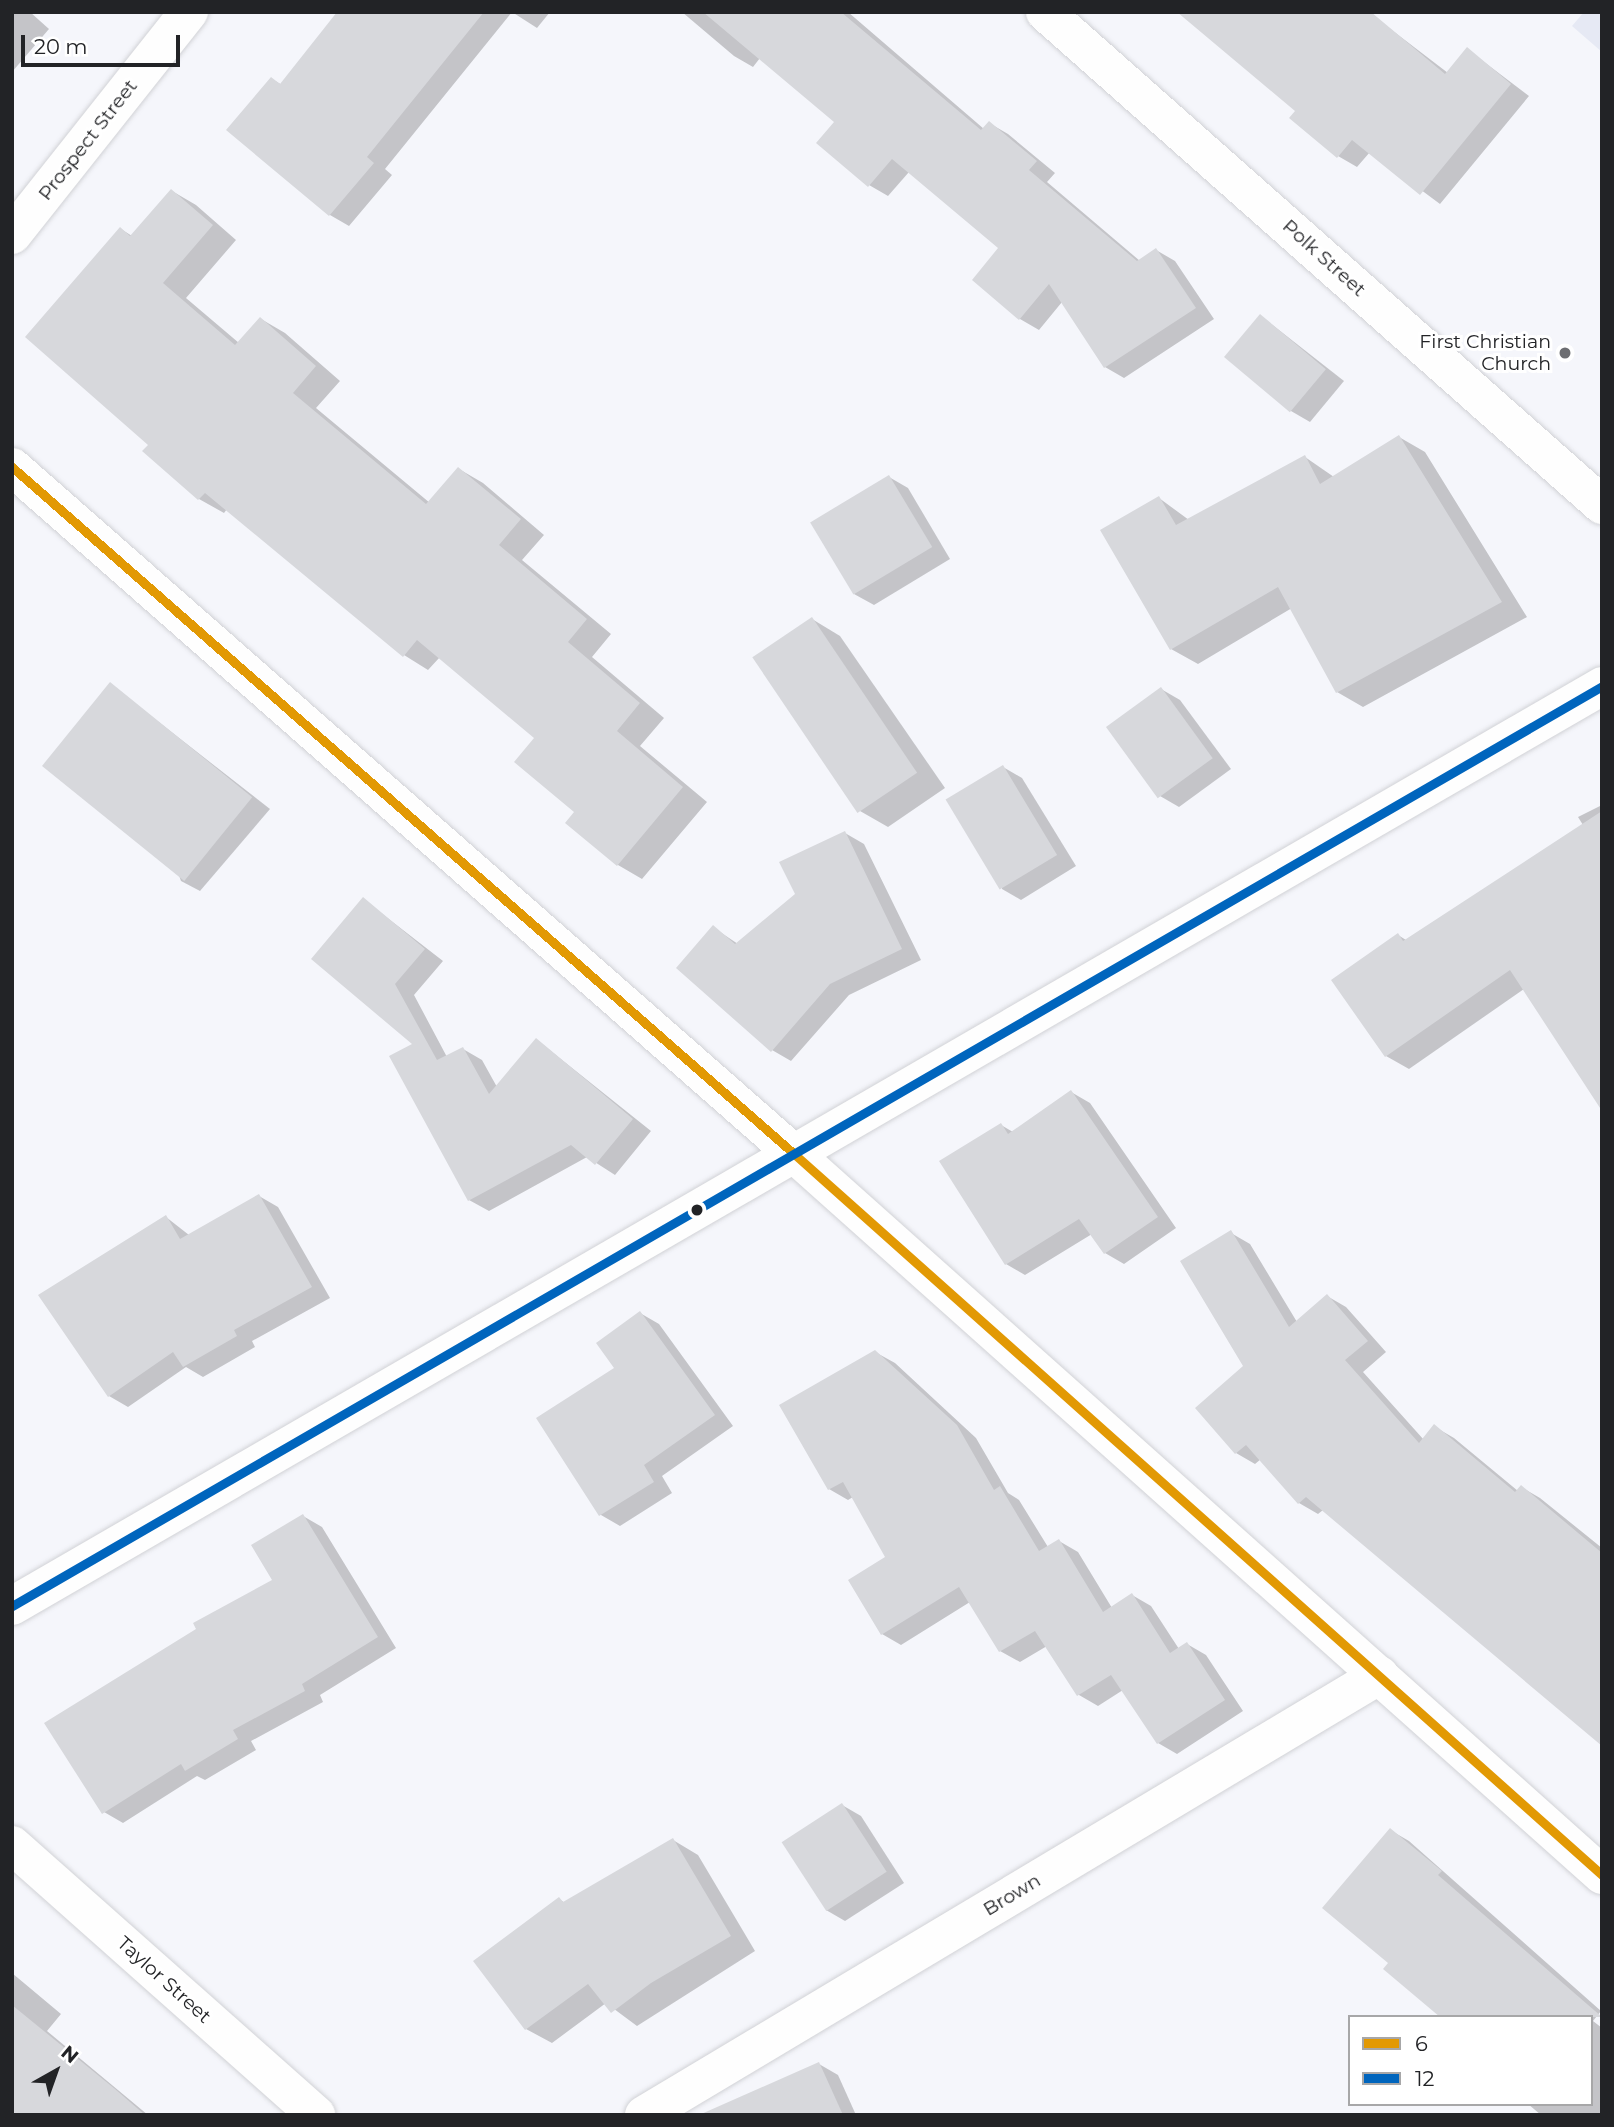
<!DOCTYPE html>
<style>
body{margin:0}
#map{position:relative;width:1614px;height:2127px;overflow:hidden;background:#f5f6fb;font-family:Montserrat,sans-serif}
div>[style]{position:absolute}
.built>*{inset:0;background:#e6e9f4}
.shadow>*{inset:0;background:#0003}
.building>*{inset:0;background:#d7d8dc;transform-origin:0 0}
.roads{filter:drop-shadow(0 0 2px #d1d2d6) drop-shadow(0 0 2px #d1d2d6)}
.street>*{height:38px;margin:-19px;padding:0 19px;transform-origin:19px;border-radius:19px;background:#fefefe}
.primary>*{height:38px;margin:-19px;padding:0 19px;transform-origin:19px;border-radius:19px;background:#fefefe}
.bus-1>*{height:9px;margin:-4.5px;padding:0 4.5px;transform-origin:4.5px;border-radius:4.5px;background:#e29904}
.bus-2>*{height:9px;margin:-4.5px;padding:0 4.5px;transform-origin:4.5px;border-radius:4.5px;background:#0065bd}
.dots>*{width:19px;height:19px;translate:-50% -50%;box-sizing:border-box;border:4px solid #fff;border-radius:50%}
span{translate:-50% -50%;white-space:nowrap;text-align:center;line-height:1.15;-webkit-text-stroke:6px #fff;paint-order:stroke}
.street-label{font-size:19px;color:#222326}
.poi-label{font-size:19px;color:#222326}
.right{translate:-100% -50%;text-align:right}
.frame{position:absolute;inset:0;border:14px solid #222326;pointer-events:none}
.legend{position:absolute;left:1348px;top:2015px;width:245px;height:91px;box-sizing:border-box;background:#fff;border:2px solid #a7a7a8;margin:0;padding:9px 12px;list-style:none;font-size:21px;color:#222326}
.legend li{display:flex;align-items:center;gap:14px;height:35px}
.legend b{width:35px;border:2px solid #a7a7a8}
.north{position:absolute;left:21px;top:2036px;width:70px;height:70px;-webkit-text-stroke:5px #fff;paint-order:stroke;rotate:40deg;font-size:19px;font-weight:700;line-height:28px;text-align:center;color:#222326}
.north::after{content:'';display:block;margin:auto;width:24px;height:32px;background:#222326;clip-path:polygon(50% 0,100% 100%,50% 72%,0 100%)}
.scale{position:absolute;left:21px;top:35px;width:159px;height:32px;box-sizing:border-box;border:4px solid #222326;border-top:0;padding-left:9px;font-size:21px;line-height:24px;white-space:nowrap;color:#222326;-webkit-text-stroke:5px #fff;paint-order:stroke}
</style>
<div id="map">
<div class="built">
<i style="clip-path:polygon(1584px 12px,1602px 12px,1602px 52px,1572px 26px)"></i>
</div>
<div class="shadow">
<i style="clip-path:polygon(12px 12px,30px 12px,49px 29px,12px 72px)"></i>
<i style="clip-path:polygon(348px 12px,550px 12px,537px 28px,512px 12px,385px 169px,392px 175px,349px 226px,330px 215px,272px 79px,282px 85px)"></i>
<i style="clip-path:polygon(682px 12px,848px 12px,984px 129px,989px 123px,1008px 134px,1055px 173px,1047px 182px,1140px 261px,1156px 250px,1175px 261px,1214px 319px,1124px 378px,1105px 367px,1062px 302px,1039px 330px,1020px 319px,1001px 248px,909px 172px,888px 196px,869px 185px,819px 143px,837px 122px,760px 58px,753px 67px,734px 56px)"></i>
<i style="clip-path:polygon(1376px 18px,1448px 73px,1467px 49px,1529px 96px,1440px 204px,1370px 152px,1357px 167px,1338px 156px)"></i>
<i style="clip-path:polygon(172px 191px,196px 205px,236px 240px,186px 298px,239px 343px,261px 319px,285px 333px,340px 381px,316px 408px,430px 503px,459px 469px,483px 483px,544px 535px,522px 560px,611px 634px,592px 657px,664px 718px,640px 746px,707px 802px,642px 879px,618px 865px,536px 738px,440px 657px,428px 670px,404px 655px,227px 509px,224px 513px,199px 499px,145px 451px,150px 444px,121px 229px,132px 236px)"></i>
<i style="clip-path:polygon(1261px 316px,1344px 381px,1310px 422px,1291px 411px)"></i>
<i style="clip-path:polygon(1399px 437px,1425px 452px,1527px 617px,1363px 707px,1337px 692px,1292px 608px,1198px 664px,1171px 649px,1159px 498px,1189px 520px,1305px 457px,1334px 477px)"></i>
<i style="clip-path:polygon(889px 477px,908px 488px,950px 559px,874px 605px,854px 594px)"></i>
<i style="clip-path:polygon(812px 619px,840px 636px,945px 788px,888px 827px,860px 811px)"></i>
<i style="clip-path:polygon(110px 684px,270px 809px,200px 891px,181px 881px)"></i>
<i style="clip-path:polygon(1161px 689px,1180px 700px,1231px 769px,1179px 807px,1160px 796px)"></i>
<i style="clip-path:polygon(1003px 767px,1022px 778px,1076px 866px,1021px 900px,1002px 889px)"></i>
<i style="clip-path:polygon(1602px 805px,1602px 1108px,1524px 989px,1409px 1069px,1386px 1056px,1398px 935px,1406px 940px,1583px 825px,1578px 817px)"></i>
<i style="clip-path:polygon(845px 833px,864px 844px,921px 960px,849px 995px,791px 1061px,772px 1050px,714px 928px,738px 944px,797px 894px)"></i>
<i style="clip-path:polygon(363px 899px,443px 961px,414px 995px,447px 1057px,463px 1049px,482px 1060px,497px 1087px,537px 1040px,651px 1131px,615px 1175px,587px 1157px,489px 1211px,469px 1200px)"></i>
<i style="clip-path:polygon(1071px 1092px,1090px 1103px,1176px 1228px,1124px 1264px,1105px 1253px,1092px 1234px,1025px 1275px,1006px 1264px,1001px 1125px,1013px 1132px)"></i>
<i style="clip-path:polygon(259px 1196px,278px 1207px,330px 1298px,252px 1341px,255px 1347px,203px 1377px,186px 1367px,128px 1407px,109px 1396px,166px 1217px,189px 1235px)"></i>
<i style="clip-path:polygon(1231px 1233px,1250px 1244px,1297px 1322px,1327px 1296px,1346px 1307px,1386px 1352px,1363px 1372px,1424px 1440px,1435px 1427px,1454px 1438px,1518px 1491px,1521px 1487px,1540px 1498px,1602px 1548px,1602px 1744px,1323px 1510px,1318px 1514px,1299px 1503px,1261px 1459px,1255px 1464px,1236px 1453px,1246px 1366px)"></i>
<i style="clip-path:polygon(640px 1313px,659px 1324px,733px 1426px,662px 1476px,672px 1493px,620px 1526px,601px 1515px,538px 1419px,616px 1368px)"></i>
<i style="clip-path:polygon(875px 1352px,895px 1363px,976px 1438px,1008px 1493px,1019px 1500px,1048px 1547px,1059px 1541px,1078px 1552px,1112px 1608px,1132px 1595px,1151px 1606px,1179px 1649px,1187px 1644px,1206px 1655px,1243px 1711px,1177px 1754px,1158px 1743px,1123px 1690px,1098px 1706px,1079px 1695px,1047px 1646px,1020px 1662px,1000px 1651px,970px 1602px,901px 1645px,882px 1634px,887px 1558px,853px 1497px,848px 1500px,829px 1489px)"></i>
<i style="clip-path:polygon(303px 1516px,322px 1527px,396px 1648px,320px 1695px,323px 1702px,251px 1741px,256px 1750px,205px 1780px,197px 1776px,123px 1823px,104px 1812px,274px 1580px)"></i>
<i style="clip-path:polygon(842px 1805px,861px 1816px,904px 1883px,845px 1921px,826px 1910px)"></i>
<i style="clip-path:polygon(1390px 1830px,1409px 1841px,1601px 2011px,1593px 2021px,1602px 2028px,1602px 2115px,1541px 2115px,1528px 2104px,1591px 2104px,1591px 2017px,1390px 1963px)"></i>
<i style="clip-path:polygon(673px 1840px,698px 1855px,755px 1951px,637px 2026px,606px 2003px,552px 2043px,526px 2029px,559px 1899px,565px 1903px)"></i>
<i style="clip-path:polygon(12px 1973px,61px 2014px,47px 2031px,148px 2115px,17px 2115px,12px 2111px)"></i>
<i style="clip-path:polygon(819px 2064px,838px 2075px,856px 2115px,729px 2115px)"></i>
</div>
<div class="building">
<i style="clip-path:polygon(337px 12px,484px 12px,367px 157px,374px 163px,329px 216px,226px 130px,271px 77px,280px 84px)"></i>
<i style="clip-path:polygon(703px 12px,841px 12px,981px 130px,989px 121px,1037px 161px,1029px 170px,1137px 261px,1156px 248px,1196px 308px,1104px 368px,1049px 284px,1019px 320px,972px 280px,998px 248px,892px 159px,868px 187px,816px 143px,834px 122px)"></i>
<i style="clip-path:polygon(1177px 12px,1371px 12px,1445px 74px,1467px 47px,1511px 84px,1420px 195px,1352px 140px,1337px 158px,1289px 118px,1295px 111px)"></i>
<i style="clip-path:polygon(171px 189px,213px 225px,163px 283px,235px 345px,260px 317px,316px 366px,293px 393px,426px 504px,458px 467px,521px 519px,499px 545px,587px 619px,568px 642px,640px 703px,617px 731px,683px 787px,617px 866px,565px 823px,574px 812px,514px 762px,534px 738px,417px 640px,403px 657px,205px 493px,198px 500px,142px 451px,148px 445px,25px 337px,120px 227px,130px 236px)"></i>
<i style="left:1260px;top:314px;width:86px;height:56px;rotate:40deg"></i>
<i style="clip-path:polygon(1399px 435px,1502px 602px,1336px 693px,1278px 587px,1170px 650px,1100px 530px,1159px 496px,1176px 525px,1305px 455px,1320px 484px)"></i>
<i style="left:889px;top:475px;width:84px;height:92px;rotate:59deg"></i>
<i style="left:812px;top:617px;width:188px;height:72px;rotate:56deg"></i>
<i style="left:110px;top:682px;width:183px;height:108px;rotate:39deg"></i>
<i style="left:1161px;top:687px;width:88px;height:68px;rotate:54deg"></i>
<i style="left:1003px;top:765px;width:105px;height:67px;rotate:59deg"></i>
<i style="clip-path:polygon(1602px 811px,1602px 1111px,1510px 970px,1385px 1057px,1331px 980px,1398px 933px,1403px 941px)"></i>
<i style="clip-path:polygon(845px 831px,902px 949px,830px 984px,771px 1052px,676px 968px,713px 925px,735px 944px,795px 894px,779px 862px)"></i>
<i style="clip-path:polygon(363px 897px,425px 949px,395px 984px,437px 1060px,463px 1047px,489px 1094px,536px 1038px,633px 1119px,595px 1165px,571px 1145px,468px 1201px,389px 1056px,412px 1044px,311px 959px)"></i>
<i style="clip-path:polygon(1071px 1090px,1158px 1217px,1104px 1254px,1079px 1219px,1005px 1265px,939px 1161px,1001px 1123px,1008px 1134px)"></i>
<i style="clip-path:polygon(259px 1194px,312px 1287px,234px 1330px,237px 1336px,183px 1367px,173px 1352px,108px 1397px,38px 1295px,166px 1215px,180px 1239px)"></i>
<i style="clip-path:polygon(1231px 1230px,1289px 1327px,1327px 1294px,1368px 1341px,1345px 1360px,1419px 1443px,1434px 1424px,1515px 1492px,1521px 1485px,1602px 1553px,1602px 1746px,1306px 1497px,1298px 1504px,1246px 1445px,1235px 1454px,1195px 1408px,1243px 1366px,1180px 1261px)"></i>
<i style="clip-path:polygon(640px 1311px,715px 1415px,644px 1465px,654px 1482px,599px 1516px,536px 1418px,614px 1368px,596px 1343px)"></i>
<i style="clip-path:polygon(875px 1350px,957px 1425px,994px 1490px,1000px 1486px,1039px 1551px,1059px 1539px,1103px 1612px,1132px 1593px,1170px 1653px,1187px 1642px,1225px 1700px,1157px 1744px,1111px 1675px,1077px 1696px,1035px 1631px,999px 1652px,959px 1587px,881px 1635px,848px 1580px,885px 1557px,843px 1482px,828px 1490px,779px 1405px)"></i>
<i style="clip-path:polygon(303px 1514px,378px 1637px,302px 1684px,305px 1691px,233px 1730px,238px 1739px,185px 1771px,181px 1764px,102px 1814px,44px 1723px,196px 1629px,193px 1623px,272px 1580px,251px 1545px)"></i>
<i style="left:842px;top:1803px;width:82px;height:72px;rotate:57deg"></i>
<i style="clip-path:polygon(1390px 1828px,1442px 1871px,1438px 1875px,1602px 2017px,1440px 2017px,1383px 1969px,1388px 1963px,1322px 1908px)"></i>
<i style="clip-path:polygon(673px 1838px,731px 1936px,651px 1983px,611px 2013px,588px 1984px,525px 2030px,473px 1961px,559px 1897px,563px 1902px)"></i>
<i style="clip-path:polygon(12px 2005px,115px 2089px,145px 2115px,12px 2115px)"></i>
<i style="clip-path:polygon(819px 2062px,843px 2115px,699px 2115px)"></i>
</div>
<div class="roads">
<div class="street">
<i style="left:1045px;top:12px;width:744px;rotate:41.51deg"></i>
<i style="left:12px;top:235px;width:285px;rotate:-51.6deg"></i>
<i style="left:12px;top:467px;width:1038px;rotate:41.29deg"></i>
<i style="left:792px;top:1152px;width:1086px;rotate:41.75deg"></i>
<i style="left:12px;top:1845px;width:407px;rotate:41.6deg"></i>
<i style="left:644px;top:2115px;width:857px;rotate:-30.87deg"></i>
</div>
<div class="primary">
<i style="left:12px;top:1606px;width:1837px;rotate:-30.05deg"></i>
</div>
</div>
<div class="bus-1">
<i style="left:12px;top:467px;width:1038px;rotate:41.29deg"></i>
<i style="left:792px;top:1152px;width:1086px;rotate:41.75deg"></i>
</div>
<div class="bus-2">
<i style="left:12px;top:1606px;width:1837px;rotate:-30.05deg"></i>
</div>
<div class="dots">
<i style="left:1565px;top:353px;background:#6c6d71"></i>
<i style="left:697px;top:1210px;background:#222326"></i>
</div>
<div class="street-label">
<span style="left:88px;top:140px;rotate:-52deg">Prospect Street</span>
<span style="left:1324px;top:258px;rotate:42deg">Polk Street</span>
<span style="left:1012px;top:1895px;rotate:-31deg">Brown</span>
<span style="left:164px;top:1980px;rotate:42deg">Taylor Street</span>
</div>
<div class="poi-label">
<span class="right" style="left:1551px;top:353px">First Christian<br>Church</span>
</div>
<div class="frame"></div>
<ul class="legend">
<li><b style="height:9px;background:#e29904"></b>6</li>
<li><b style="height:9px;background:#0065bd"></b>12</li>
</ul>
<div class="north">N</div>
<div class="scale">20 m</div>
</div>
